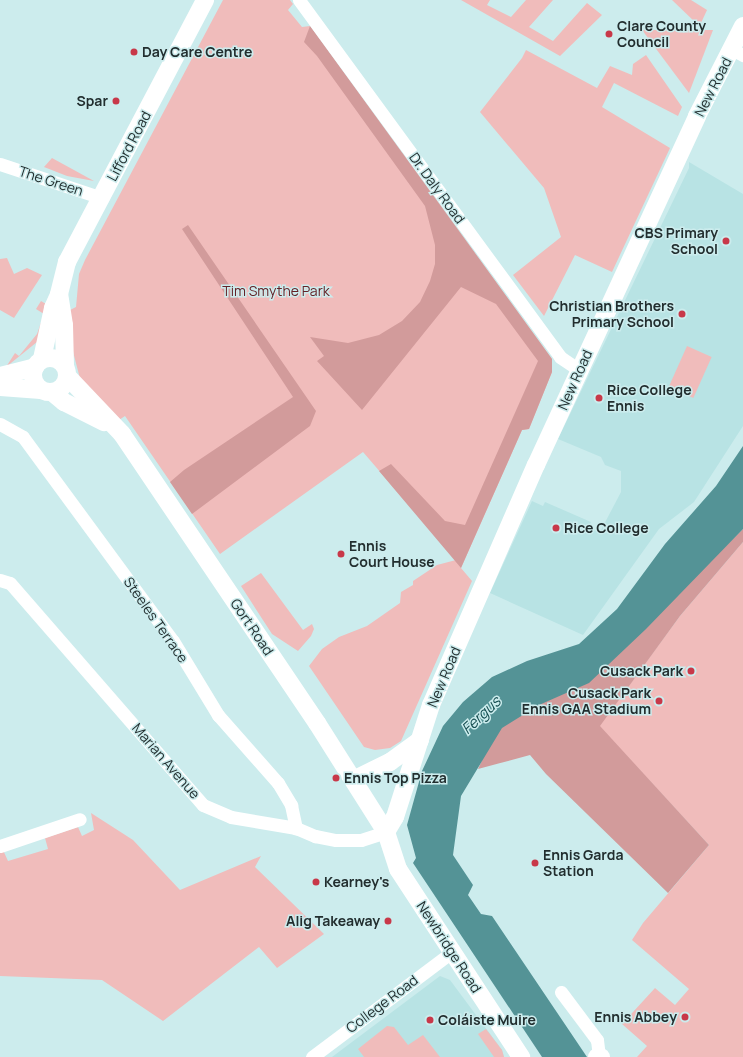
<!DOCTYPE html>
<meta charset="utf-8">
<style>
body{margin:0}
#map{position:relative;width:743px;height:1057px;overflow:hidden;background:#cceced;font-family:Manrope,sans-serif}
div>[style]{position:absolute}
.built>*{inset:0;background:#b8e3e4}
.green>*{inset:0;background:#f0bcbb;transform-origin:0 0}
.forest>*{inset:0;background:#d29b9b}
.water>*{inset:0;background:#549396}
.street>*{height:13px;margin:-6.5px;padding:0 6.5px;transform-origin:6.5px;border-radius:6.5px;background:#fff}
.secondary>*{height:18px;margin:-9px;padding:0 9px;transform-origin:9px;border-radius:9px;background:#fff}
.secondary>.ring{margin:-9px;padding:0;box-sizing:content-box;background:none;border:18px solid #fff;border-radius:50%}
.dots>*{width:11px;height:11px;translate:-50% -50%;box-sizing:border-box;border:2px solid #cceced;border-radius:50%}
span{translate:-50% -50%;white-space:nowrap;text-align:center;line-height:1.15;-webkit-text-stroke:3px #cceced;paint-order:stroke}
.poi-label{font-size:14px;color:#222e2f;font-weight:700}
.left{translate:0 -50%;text-align:left}
.right{translate:-100% -50%;text-align:right}
.street-label{font-size:14px;color:#222e2f}
.park-label{font-size:14px;color:#642227}
.water-label{font-size:15px;color:#164e51;font-style:italic}
</style>
<div id="map">
<div class="built">
<i style="clip-path:polygon(689px 162px,743px 194px,743px 426px,694px 502px,659px 529px,583px 635px,490px 593px,532px 501px,543px 506px,545px 502px,591px 522px,589px 527px,600px 532px,621px 492px,621px 471px,605px 465px,601px 457px,558px 439px,689px 168px)"></i>
<i style="clip-path:polygon(440px 976px,450px 980px,502px 1050px,504px 1057px,332px 1057px)"></i>
</div>
<div class="green">
<i style="clip-path:polygon(223px 0,290px 0,293px 4px,288px 10px,302px 27px,310px 26px,552px 359px,552px 372px,529px 429px,522px 430px,461px 568px,472px 581px,401px 741px,390px 748px,375px 750px,364px 747px,309px 666px,322px 649px,339px 637px,367px 626px,400px 603px,401px 592px,413px 585px,413px 581px,437px 565px,456px 560px,363px 452px,220px 554px,125px 416px,119px 420px,82px 386px,72px 348px,70px 310px,76px 307px,79px 274px,85px 260px)"></i>
<i style="clip-path:polygon(461px 0,490px 0,487px 5px,511px 17px,526px 0,553px 0,529px 27px,553px 41px,587px 3px,602px 15px,560px 56px)"></i>
<i style="clip-path:polygon(672px 0,691px 0,707px 10px,701px 23px,696px 23px)"></i>
<i style="clip-path:polygon(642px 30px,713px 30px,689px 93px)"></i>
<i style="clip-path:polygon(526px 50px,597px 88px,610px 66px,632px 75px,633px 64px,646px 55px,682px 107px,678px 116px,614px 83px,602px 107px,670px 148px,612px 272px,575px 255px,544px 316px,513px 275px,561px 237px,544px 188px,480px 112px,522px 58px)"></i>
<i style="clip-path:polygon(52px 158px,94px 181px,67px 176px,44px 167px)"></i>
<i style="clip-path:polygon(7px 258px,14px 274px,27px 268px,42px 275px,14px 318px,0 310px,0 259px)"></i>
<i style="clip-path:polygon(41px 301px,46px 304px,37px 342px,6px 367px,15px 353px,19px 356px,37px 334px,44px 314px,36px 309px)"></i>
<i style="left:687px;top:346px;width:27px;height:45px;rotate:24deg"></i>
<i style="clip-path:polygon(743px 542px,743px 1057px,637px 1057px,647px 1046px,622px 1024px,655px 988px,675px 1005px,689px 989px,632px 940px,643px 923px,709px 845px,599px 726px,680px 616px)"></i>
<i style="clip-path:polygon(261px 573px,303px 630px,312px 624px,314px 629px,311px 636px,298px 651px,272px 634px,241px 586px)"></i>
<i style="clip-path:polygon(91px 813px,133px 840px,180px 890px,261px 856px,255px 867px,324px 934px,277px 968px,259px 947px,163px 1021px,102px 980px,0 976px,0 850px,3px 850px,8px 861px,48px 849px,45px 838px,78px 827px,82px 836px,94px 830px)"></i>
<i style="clip-path:polygon(387px 1026px,394px 1027px,408px 1045px,423px 1035px,440px 1057px,364px 1057px,358px 1049px)"></i>
<i style="clip-path:polygon(486px 1029px,502px 1050px,504px 1057px,494px 1057px,478px 1034px)"></i>
</div>
<div class="forest">
<i style="clip-path:polygon(310px 26px,552px 359px,552px 372px,529px 429px,522px 430px,461px 568px,379px 471px,391px 464px,445px 521px,465px 525px,538px 361px,496px 304px,461px 287px,362px 410px,317px 361px,324px 356px,310px 337px,348px 343px,379px 335px,402px 321px,420px 302px,430px 281px,435px 264px,435px 245px,425px 206px,317px 56px,304px 42px)"></i>
<i style="clip-path:polygon(188px 225px,316px 411px,310px 426px,192px 514px,170px 482px,184px 470px,293px 397px,182px 229px)"></i>
<i style="clip-path:polygon(743px 529px,743px 542px,680px 616px,600px 726px,709px 845px,668px 893px,546px 774px,530px 755px,478px 769px,499px 724px,713px 558px)"></i>
</div>
<div class="water">
<i style="clip-path:polygon(743px 446px,743px 529px,646px 629px,589px 683px,539px 705px,502px 728px,461px 796px,453px 855px,473px 885px,468px 895px,481px 914px,492px 916px,587px 1057px,542px 1057px,413px 863px,416px 858px,407px 825px,422px 771px,443px 726px,463px 702px,492px 677px,527px 661px,579px 644px,617px 609px,665px 544px,716px 486px)"></i>
</div>
<div class="street">
<i style="left:299px;top:0;width:442px;rotate:53.8deg"></i>
<i style="left:560px;top:357px;width:23px;rotate:34deg"></i>
<i style="left:732px;top:49px;width:13px;rotate:29deg"></i>
<i style="left:0;top:164px;width:108px;rotate:18.4deg"></i>
<i style="left:0;top:424px;width:26px;rotate:29deg"></i>
<i style="left:23px;top:437px;width:253px;rotate:53.7deg"></i>
<i style="left:173px;top:641px;width:87px;rotate:58.7deg"></i>
<i style="left:218px;top:715px;width:91px;rotate:48.6deg"></i>
<i style="left:278px;top:783px;width:26px;rotate:59deg"></i>
<i style="left:291px;top:805px;width:24px;rotate:78deg"></i>
<i style="left:0;top:580px;width:10px;rotate:17deg"></i>
<i style="left:10px;top:583px;width:294px;rotate:49deg"></i>
<i style="left:203px;top:805px;width:30px;rotate:23deg"></i>
<i style="left:231px;top:817px;width:66px;rotate:9.6deg"></i>
<i style="left:296px;top:828px;width:21px;rotate:23deg"></i>
<i style="left:315px;top:836px;width:21px;rotate:11deg"></i>
<i style="left:336px;top:840px;width:25px"></i>
<i style="left:361px;top:840px;width:26px;rotate:-18deg"></i>
<i style="left:0;top:846px;width:84px;rotate:-18.6deg"></i>
<i style="left:561px;top:992px;width:60px;rotate:53.1deg"></i>
<i style="left:597px;top:1040px;width:17px;rotate:83deg"></i>
<i style="left:312px;top:1057px;width:175px;rotate:-36.9deg"></i>
</div>
<div class="secondary">
<i class="ring" style="left:33px;top:358px;width:16px;height:16px"></i>
<i style="left:42px;top:359px;width:52px;rotate:-77.8deg"></i>
<i style="left:53px;top:308px;width:12px;rotate:-66deg"></i>
<i style="left:65px;top:366px;width:41px;rotate:-91.4deg"></i>
<i style="left:64px;top:325px;width:31px;rotate:-99deg"></i>
<i style="left:59px;top:294px;width:33px;rotate:-76deg"></i>
<i style="left:67px;top:262px;width:296px;rotate:-62.2deg"></i>
<i style="left:0;top:376px;width:36px;rotate:-14deg"></i>
<i style="left:67px;top:376px;width:80px;rotate:46.5deg"></i>
<i style="left:122px;top:434px;width:349px;rotate:56deg"></i>
<i style="left:317px;top:723px;width:129px;rotate:57.7deg"></i>
<i style="left:386px;top:832px;width:39px;rotate:72deg"></i>
<i style="left:398px;top:869px;width:225px;rotate:56.8deg"></i>
<i style="left:0;top:387px;width:41px;rotate:4.2deg"></i>
<i style="left:52px;top:392px;width:16px;rotate:40deg"></i>
<i style="left:64px;top:402px;width:45px;rotate:26.6deg"></i>
<i style="left:355px;top:779px;width:39px;rotate:-26deg"></i>
<i style="left:390px;top:762px;width:37px;rotate:-36deg"></i>
<i style="left:386px;top:832px;width:17px;rotate:-59deg"></i>
<i style="left:395px;top:817px;width:118px;rotate:-72.2deg"></i>
<i style="left:431px;top:705px;width:262px;rotate:-66.4deg"></i>
<i style="left:536px;top:465px;width:384px;rotate:-65.2deg"></i>
<i style="left:697px;top:116px;width:101px;rotate:-62.9deg"></i>
<i style="left:597px;top:1057px;width:4px"></i>
</div>
<div class="dots">
<i style="left:609px;top:34px;background:#c83849"></i>
<i style="left:134px;top:52px;background:#c83849"></i>
<i style="left:116px;top:101px;background:#c83849"></i>
<i style="left:726px;top:241px;background:#c83849"></i>
<i style="left:682px;top:314px;background:#c83849"></i>
<i style="left:599px;top:398px;background:#c83849"></i>
<i style="left:556px;top:528px;background:#c83849"></i>
<i style="left:341px;top:554px;background:#c83849"></i>
<i style="left:691px;top:671px;background:#c83849"></i>
<i style="left:659px;top:701px;background:#c83849"></i>
<i style="left:336px;top:778px;background:#c83849"></i>
<i style="left:535px;top:863px;background:#c83849"></i>
<i style="left:316px;top:882px;background:#c83849"></i>
<i style="left:388px;top:921px;background:#c83849"></i>
<i style="left:685px;top:1017px;background:#c83849"></i>
<i style="left:430px;top:1020px;background:#c83849"></i>
</div>
<div class="poi-label">
<span class="left" style="left:617px;top:34px">Clare County<br>Council</span>
<span class="left" style="left:142px;top:52px">Day Care Centre</span>
<span class="right" style="left:108px;top:101px">Spar</span>
<span class="right" style="left:718px;top:241px">CBS Primary<br>School</span>
<span class="right" style="left:674px;top:314px">Christian Brothers<br>Primary School</span>
<span class="left" style="left:607px;top:398px">Rice College<br>Ennis</span>
<span class="left" style="left:564px;top:528px">Rice College</span>
<span class="left" style="left:349px;top:554px">Ennis<br>Court House</span>
<span class="right" style="left:683px;top:671px">Cusack Park</span>
<span class="right" style="left:651px;top:701px">Cusack Park<br>Ennis GAA Stadium</span>
<span class="left" style="left:344px;top:778px">Ennis Top Pizza</span>
<span class="left" style="left:543px;top:863px">Ennis Garda<br>Station</span>
<span class="left" style="left:324px;top:882px">Kearney's</span>
<span class="right" style="left:380px;top:921px">Alig Takeaway</span>
<span class="right" style="left:677px;top:1017px">Ennis Abbey</span>
<span class="left" style="left:438px;top:1020px">Coláiste Muire</span>
</div>
<div class="street-label">
<span style="left:713px;top:87px;rotate:-63deg">New Road</span>
<span style="left:129px;top:146px;rotate:-62deg">Lifford Road</span>
<span style="left:51px;top:181px;rotate:18deg">The Green</span>
<span style="left:437px;top:188px;rotate:54deg">Dr. Daly Road</span>
<span style="left:575px;top:380px;rotate:-66deg">New Road</span>
<span style="left:156px;top:620px;rotate:55deg">Steeles Terrace</span>
<span style="left:252px;top:627px;rotate:56deg">Gort Road</span>
<span style="left:444px;top:677px;rotate:-67deg">New Road</span>
<span style="left:166px;top:761px;rotate:49deg">Marian Avenue</span>
<span style="left:449px;top:947px;rotate:57deg">Newbridge Road</span>
<span style="left:382px;top:1004px;rotate:-37deg">College Road</span>
</div>
<div class="park-label">
<span style="left:276px;top:291px">Tim Smythe Park</span>
</div>
<div class="water-label">
<span style="left:481px;top:715px;rotate:-43deg">Fergus</span>
</div>
</div>
